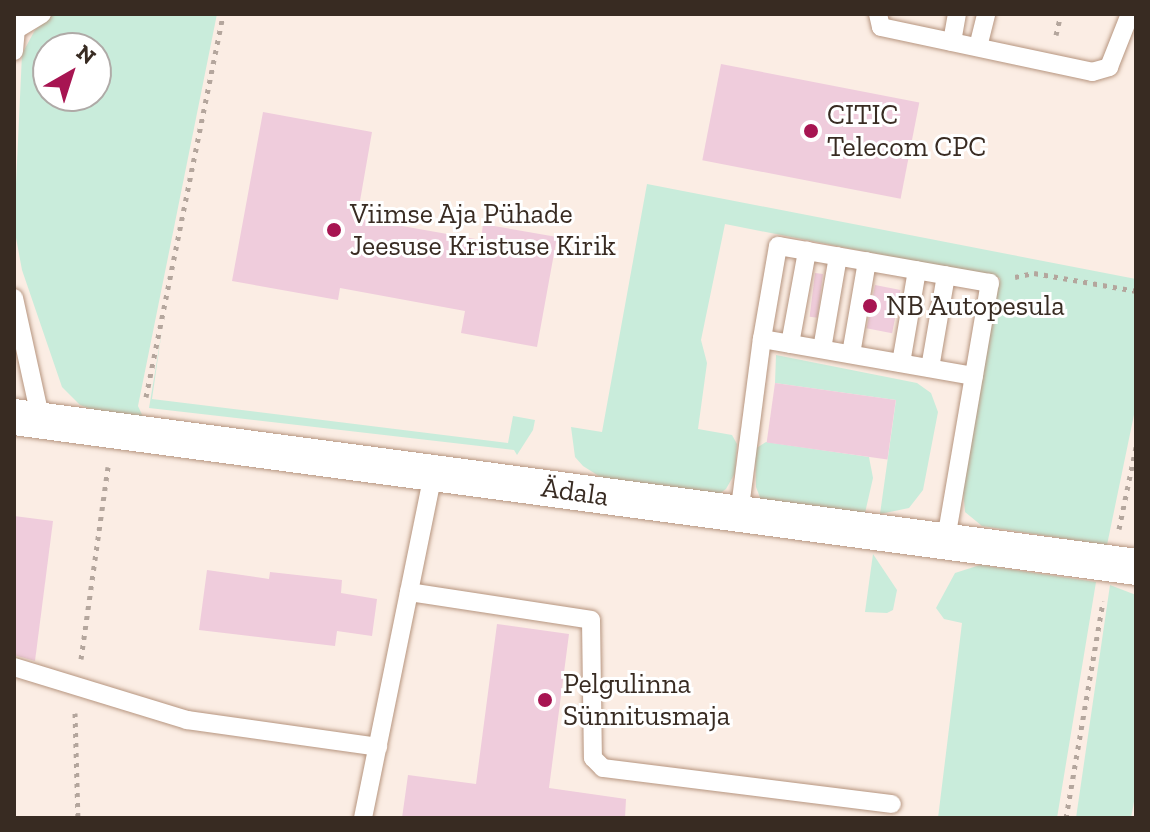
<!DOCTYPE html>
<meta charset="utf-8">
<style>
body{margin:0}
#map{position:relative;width:1150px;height:832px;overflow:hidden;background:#fbede4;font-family:"Zilla Slab",serif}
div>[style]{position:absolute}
.green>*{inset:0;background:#c9ecdb}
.building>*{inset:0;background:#efccdc;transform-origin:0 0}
.path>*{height:5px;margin-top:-2.5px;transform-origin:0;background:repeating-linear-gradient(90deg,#b4a69d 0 4px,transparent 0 10px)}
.roads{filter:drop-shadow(0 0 2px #b6957f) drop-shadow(0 0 2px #b6957f)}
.lane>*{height:18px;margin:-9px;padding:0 9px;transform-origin:9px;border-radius:9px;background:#fff}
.street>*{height:36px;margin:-18px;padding:0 18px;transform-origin:18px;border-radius:18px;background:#fff}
.dots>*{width:22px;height:22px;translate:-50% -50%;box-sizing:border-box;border:4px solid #fff;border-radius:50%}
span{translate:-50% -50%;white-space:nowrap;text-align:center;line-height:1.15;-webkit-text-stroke:6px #fff;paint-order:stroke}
.poi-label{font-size:28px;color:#382b22}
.left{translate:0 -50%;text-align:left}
.street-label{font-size:28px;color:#382b22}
.frame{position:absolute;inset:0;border:16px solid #382b22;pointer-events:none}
.north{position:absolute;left:32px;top:32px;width:80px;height:80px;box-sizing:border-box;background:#fff;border:2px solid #afaaa7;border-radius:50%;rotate:39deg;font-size:22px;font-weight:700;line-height:32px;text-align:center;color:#382b22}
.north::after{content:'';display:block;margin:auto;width:28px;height:36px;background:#a71552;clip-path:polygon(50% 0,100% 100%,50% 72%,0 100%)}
</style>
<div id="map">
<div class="green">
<i style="clip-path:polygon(evenodd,54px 14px,217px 14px,138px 406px,144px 419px,102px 413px,80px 405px,62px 387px,22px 270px,14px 227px,22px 54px,35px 30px,54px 14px,48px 48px,96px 48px,96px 96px,48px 96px,48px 48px)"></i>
<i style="clip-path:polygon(647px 184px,1136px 279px,1136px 405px,1107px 545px,982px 526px,965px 512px,962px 480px,1000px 278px,725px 224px,701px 340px,707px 363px,698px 429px,732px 435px,737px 444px,735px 473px,726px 489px,716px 496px,602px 478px,583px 466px,575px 457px,571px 427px,602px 432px)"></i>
<i style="clip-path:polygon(162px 330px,152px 399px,508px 443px,513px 416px,535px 420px,533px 430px,517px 455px,514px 450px,149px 408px)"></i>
<i style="clip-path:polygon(776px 355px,917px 383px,931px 393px,938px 412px,923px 490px,909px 508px,880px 514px,896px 400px,775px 383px)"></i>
<i style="clip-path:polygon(766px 442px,869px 457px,873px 478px,865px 513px,761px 500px,756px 487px,755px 449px)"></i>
<i style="clip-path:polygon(873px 554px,897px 590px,893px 610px,887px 613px,865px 612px)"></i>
<i style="clip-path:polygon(980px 565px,1096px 582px,1057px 818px,938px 818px,962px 623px,944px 619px,936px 608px,955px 573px)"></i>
<i style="clip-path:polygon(1110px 585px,1136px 595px,1136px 791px,1131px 818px,1076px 818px)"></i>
</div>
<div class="building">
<i style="left:721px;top:64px;width:202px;height:98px;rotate:11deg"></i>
<i style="clip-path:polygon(263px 112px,372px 132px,357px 218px,481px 240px,483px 224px,557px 237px,537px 347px,461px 333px,465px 311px,340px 288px,338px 300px,232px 281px)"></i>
<i style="left:815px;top:273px;width:8px;height:44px;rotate:7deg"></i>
<i style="left:875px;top:285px;width:26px;height:44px;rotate:11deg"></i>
<i style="left:775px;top:383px;width:122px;height:60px;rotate:8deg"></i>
<i style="clip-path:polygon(14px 516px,53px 521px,35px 661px,14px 655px)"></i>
<i style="clip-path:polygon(207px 570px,269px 579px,270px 572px,342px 580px,341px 593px,377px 599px,372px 636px,337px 631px,335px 646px,199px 630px)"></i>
<i style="clip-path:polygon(497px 624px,569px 634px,549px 788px,626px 799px,625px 818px,402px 818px,408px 775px,476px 784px)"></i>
</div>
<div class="path">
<i style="left:1056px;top:35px;width:22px;rotate:-77deg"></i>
<i style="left:1015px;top:277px;width:19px;rotate:-12deg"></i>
<i style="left:1034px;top:273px;width:104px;rotate:10deg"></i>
<i style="left:146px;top:397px;width:391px;rotate:-78.6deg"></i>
<i style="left:1119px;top:529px;width:84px;rotate:-78.3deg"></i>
<i style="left:81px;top:659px;width:194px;rotate:-82deg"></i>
<i style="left:75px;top:713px;width:105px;rotate:88.4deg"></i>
<i style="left:1066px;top:818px;width:220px;rotate:-80.3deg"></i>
</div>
<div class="roads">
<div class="lane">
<i style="left:878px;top:14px;width:13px;rotate:77deg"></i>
<i style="left:881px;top:27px;width:216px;rotate:12deg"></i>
<i style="left:1092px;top:72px;width:18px;rotate:-16deg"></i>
<i style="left:1109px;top:67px;width:57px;rotate:-68.4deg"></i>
<i style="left:17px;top:29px;width:29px;rotate:-31deg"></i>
<i style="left:952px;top:42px;width:28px;rotate:-80deg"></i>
<i style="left:978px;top:47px;width:34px;rotate:-76deg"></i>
<i style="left:14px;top:51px;width:37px;rotate:-85deg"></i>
<i style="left:14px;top:298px;width:126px;rotate:77.6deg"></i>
<i style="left:790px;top:344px;width:95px;rotate:-79.6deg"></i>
<i style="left:822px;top:349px;width:94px;rotate:-80.2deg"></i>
<i style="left:851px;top:354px;width:94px;rotate:-80.2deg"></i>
<i style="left:901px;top:363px;width:94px;rotate:-80.2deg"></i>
<i style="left:930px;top:368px;width:94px;rotate:-80.2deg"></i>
<i style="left:739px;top:515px;width:177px;rotate:-82.6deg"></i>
<i style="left:945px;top:545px;width:266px;rotate:-80.3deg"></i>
<i style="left:990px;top:283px;width:215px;rotate:-170.1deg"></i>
<i style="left:778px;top:246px;width:94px;rotate:99.8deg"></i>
<i style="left:762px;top:339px;width:215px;rotate:9.9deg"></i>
<i style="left:409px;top:592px;width:184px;rotate:8.7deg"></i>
<i style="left:591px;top:620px;width:138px;rotate:89.2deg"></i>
<i style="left:593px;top:758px;width:14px;rotate:45deg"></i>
<i style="left:603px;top:768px;width:291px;rotate:7.1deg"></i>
<i style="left:14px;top:667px;width:181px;rotate:17deg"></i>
<i style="left:187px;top:720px;width:193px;rotate:8deg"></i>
<i style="left:363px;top:818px;width:352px;rotate:-78.5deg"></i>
</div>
<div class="street">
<i style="left:14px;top:417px;width:1132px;rotate:7.61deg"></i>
</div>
</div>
<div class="dots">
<i style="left:811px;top:131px;background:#a71552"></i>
<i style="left:334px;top:230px;background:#a71552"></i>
<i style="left:870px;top:306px;background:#a71552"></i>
<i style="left:545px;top:700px;background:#a71552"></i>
</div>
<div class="poi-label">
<span class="left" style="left:827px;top:131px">CITIC<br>Telecom CPC</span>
<span class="left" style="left:350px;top:230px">Viimse Aja Pühade<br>Jeesuse Kristuse Kirik</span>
<span class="left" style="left:886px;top:306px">NB Autopesula</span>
<span class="left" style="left:563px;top:700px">Pelgulinna<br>Sünnitusmaja</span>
</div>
<div class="street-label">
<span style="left:575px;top:492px;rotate:8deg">Ädala</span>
</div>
<div class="frame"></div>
<div class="north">N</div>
</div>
